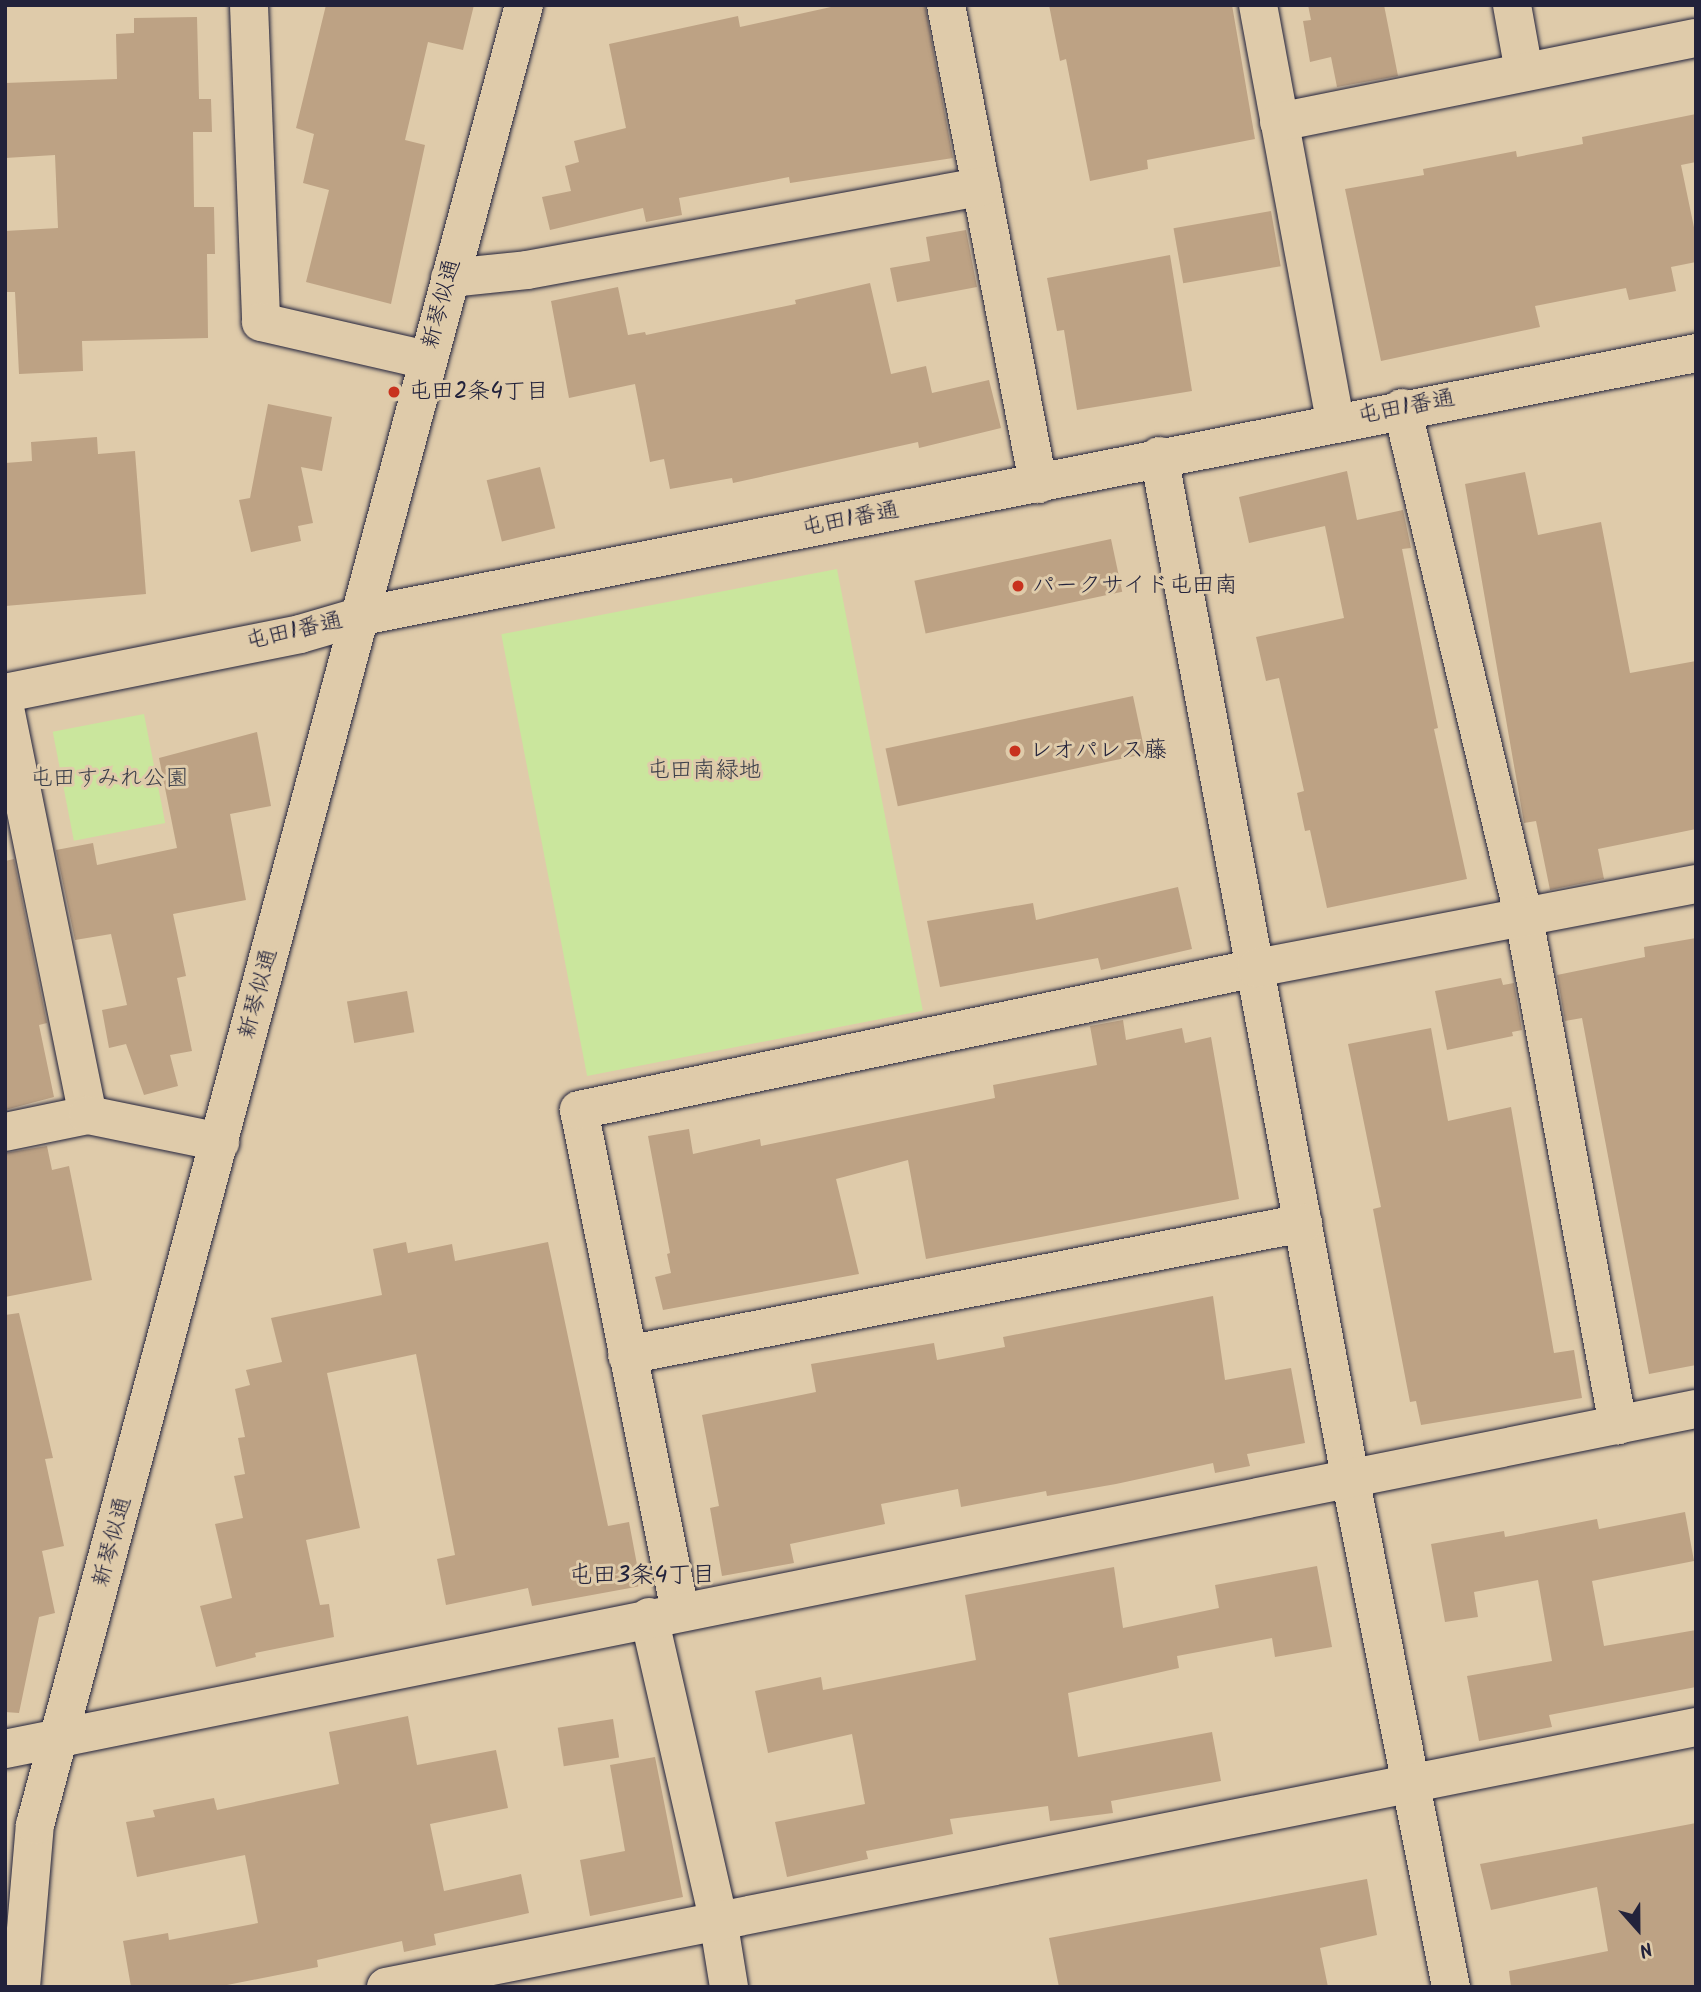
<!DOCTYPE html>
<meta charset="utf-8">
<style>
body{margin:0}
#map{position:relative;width:1701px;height:1992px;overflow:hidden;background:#dfcbaa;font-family:Kalam,"Klee One",sans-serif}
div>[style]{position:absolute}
.green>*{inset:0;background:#cae69d;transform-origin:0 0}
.building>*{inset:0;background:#bda284;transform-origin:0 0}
.roads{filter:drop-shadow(0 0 2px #22223b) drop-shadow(0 0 2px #22223b)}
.minor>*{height:38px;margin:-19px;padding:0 19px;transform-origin:19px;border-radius:19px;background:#dfcbaa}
.tertiary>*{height:38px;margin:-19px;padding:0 19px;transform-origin:19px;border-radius:19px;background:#dfcbaa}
.dots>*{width:19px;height:19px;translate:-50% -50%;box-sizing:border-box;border:4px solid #dfcbaa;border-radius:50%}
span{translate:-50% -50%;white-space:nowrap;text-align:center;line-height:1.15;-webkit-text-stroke:6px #dfcbaa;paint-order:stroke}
.street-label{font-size:23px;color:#22223b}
.poi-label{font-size:23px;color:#22223b}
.left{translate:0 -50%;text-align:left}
.park-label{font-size:23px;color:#3b3f4a}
.neighbourhood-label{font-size:24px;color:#22223b}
.frame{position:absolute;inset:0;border:7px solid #22223b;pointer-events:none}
.north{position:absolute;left:1603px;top:1894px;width:70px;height:70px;-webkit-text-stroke:5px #dfcbaa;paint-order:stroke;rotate:159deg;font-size:19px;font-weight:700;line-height:28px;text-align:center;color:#22223b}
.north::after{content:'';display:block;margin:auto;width:24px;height:32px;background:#22223b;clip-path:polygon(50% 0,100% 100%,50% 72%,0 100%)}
</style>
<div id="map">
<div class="green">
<i style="left:837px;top:569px;width:450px;height:342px;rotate:79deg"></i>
<i style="left:144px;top:714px;width:111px;height:93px;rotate:79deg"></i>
</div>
<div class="building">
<i style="clip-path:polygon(326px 5px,474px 5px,463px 50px,428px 42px,405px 140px,425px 145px,391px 304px,306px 282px,329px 190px,303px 183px,314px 134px,296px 128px)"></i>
<i style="clip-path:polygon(840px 5px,925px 5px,953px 158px,790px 183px,789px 177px,679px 198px,682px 215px,646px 222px,643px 208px,550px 230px,542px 197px,571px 191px,565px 166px,579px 162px,574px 141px,626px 128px,609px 44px,738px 16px,740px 27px)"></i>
<i style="clip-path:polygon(1049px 5px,1232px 5px,1255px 139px,1147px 160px,1148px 169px,1090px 181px,1066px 59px,1060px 61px)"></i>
<i style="clip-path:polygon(1308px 5px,1384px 5px,1398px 76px,1337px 87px,1331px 57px,1310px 62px,1303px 21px,1311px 20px)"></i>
<i style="clip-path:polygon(197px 17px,199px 99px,211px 99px,212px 132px,193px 132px,194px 207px,214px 207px,215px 254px,207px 254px,208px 338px,82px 341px,83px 371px,19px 374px,15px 292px,5px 292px,5px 231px,58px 228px,55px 155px,5px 158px,5px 83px,117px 79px,116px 34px,134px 33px,134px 18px)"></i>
<i style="clip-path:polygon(1696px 114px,1696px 162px,1681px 165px,1696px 237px,1696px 262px,1671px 267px,1676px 291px,1629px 300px,1626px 288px,1535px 306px,1540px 327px,1381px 361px,1345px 189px,1424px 175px,1423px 169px,1516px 151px,1517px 157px,1583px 144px,1582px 137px)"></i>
<i style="left:1271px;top:211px;width:56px;height:99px;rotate:80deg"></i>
<i style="clip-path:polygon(966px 230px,977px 287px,897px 302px,890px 268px,930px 261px,926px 237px)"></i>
<i style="clip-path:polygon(1170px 255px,1192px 391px,1077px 410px,1064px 330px,1057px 331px,1047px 278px)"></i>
<i style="clip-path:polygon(870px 283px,891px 374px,926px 366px,932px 393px,989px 380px,1001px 428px,919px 448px,918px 442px,733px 483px,732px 478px,670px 489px,664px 459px,650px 462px,635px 384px,569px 398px,551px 301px,618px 287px,628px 335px,645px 332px,646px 335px,796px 304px,795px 300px)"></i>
<i style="clip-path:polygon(268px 404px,332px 417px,322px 471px,301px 467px,313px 523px,298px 526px,301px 541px,251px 552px,239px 500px,250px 498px)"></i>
<i style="clip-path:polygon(97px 437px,98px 454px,135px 451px,146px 594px,5px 606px,5px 463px,32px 461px,31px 442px)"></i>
<i style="left:540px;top:467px;width:63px;height:55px;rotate:76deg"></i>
<i style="clip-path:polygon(1347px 471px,1357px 520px,1403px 510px,1411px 548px,1402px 549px,1438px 728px,1434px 729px,1467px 879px,1327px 908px,1310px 830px,1305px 831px,1297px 793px,1304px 791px,1279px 678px,1266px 681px,1256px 637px,1344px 618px,1325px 526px,1249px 543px,1239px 497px)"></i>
<i style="clip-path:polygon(1525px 472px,1538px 535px,1601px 522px,1630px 673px,1696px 661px,1696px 829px,1598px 849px,1604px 879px,1550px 890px,1536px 821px,1524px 823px,1465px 484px)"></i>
<i style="left:1111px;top:539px;width:54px;height:201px;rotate:78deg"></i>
<i style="left:1133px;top:696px;width:59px;height:253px;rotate:78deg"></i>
<i style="clip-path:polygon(257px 732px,271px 806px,230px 814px,246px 900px,173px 914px,186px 976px,177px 978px,192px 1051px,170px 1055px,178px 1086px,144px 1095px,126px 1044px,109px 1048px,102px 1010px,127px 1005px,111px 934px,75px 940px,56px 850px,93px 843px,97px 865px,177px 848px,159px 758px)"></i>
<i style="clip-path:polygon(14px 859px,47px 1023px,39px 1025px,54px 1097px,5px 1110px,5px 861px)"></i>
<i style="clip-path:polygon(1178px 887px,1192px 949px,1101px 970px,1098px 958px,940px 987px,927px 921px,1033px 903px,1036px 920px)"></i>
<i style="clip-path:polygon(1696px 938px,1696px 1365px,1649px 1374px,1582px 1018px,1565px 1021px,1557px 975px,1645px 957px,1644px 947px)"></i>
<i style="clip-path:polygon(1501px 978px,1503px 985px,1514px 983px,1522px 1030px,1512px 1032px,1513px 1036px,1447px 1050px,1435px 991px)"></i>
<i style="left:407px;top:991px;width:42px;height:61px;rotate:80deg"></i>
<i style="clip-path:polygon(1123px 1020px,1126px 1040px,1182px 1028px,1185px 1043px,1211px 1037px,1239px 1199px,926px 1259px,908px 1160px,836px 1179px,859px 1274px,663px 1310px,655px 1277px,671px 1273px,667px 1254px,670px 1253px,648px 1136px,689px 1129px,693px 1154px,760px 1139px,761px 1146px,995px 1098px,993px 1085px,1097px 1065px,1090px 1026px)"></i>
<i style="clip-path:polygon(1431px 1028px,1448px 1121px,1511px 1107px,1554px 1353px,1574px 1350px,1582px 1398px,1421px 1425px,1416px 1401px,1410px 1402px,1373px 1209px,1381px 1207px,1348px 1044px)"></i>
<i style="clip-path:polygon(47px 1146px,52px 1170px,69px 1166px,92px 1280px,5px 1297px,5px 1153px)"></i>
<i style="clip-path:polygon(406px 1242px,408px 1253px,452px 1244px,455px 1261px,548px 1242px,608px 1526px,629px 1522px,641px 1586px,532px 1606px,528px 1588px,446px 1605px,437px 1559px,455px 1555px,416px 1354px,327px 1373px,360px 1528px,306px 1540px,320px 1605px,329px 1604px,334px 1637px,255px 1653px,256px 1657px,216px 1667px,200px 1606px,232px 1598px,215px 1524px,243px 1518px,234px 1476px,245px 1474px,238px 1438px,245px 1437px,235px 1389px,250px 1385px,246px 1370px,282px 1362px,271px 1318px,382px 1295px,373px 1249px)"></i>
<i style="clip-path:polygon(1213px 1296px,1225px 1380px,1291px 1368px,1305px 1443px,1247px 1454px,1250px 1466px,1215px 1473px,1213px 1463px,1116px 1484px,1047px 1496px,1046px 1491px,961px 1507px,958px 1489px,881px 1504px,885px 1524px,790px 1544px,794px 1563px,722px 1576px,710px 1508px,719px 1506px,702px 1415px,816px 1392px,811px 1364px,934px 1343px,937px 1360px,1005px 1347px,1003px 1337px)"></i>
<i style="clip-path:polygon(19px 1313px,53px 1458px,45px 1459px,64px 1546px,42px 1551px,55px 1613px,39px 1617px,19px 1713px,5px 1712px,5px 1315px)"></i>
<i style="clip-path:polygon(1685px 1512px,1694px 1561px,1592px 1581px,1604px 1646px,1696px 1630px,1696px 1687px,1549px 1715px,1552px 1727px,1479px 1741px,1467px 1676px,1552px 1661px,1538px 1580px,1474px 1592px,1478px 1617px,1445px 1622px,1431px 1544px,1504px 1531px,1505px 1537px,1597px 1519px,1599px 1529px)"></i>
<i style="clip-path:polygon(1317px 1566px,1332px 1647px,1275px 1657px,1272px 1638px,1177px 1656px,1179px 1668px,1068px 1693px,1078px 1757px,1212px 1732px,1221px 1781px,1111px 1801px,1113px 1813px,1050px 1821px,1048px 1806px,950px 1819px,953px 1834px,866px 1851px,868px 1859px,787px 1877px,775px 1822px,865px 1804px,852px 1734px,768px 1753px,755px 1691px,821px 1677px,823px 1690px,976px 1660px,965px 1595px,1114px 1567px,1123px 1628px,1219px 1608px,1215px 1585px)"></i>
<i style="clip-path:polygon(408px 1716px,417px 1765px,496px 1750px,508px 1808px,430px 1824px,444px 1891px,521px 1874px,529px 1913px,434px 1934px,436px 1945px,404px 1952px,402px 1941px,317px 1960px,318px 1967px,217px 1987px,131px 1987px,123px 1941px,168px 1933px,169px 1940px,258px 1923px,245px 1855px,137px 1877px,126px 1822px,155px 1817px,153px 1810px,214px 1798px,217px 1810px,339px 1784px,329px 1732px)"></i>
<i style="left:613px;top:1719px;width:39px;height:56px;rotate:81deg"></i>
<i style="clip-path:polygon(655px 1757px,683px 1897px,590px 1916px,580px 1860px,625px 1851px,610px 1765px)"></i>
<i style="clip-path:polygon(1696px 1823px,1696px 1987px,1511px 1987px,1509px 1971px,1608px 1951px,1597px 1887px,1491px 1910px,1480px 1864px)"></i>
<i style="clip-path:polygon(1367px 1879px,1377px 1935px,1320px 1948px,1328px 1987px,1059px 1987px,1049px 1938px)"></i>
</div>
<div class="roads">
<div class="minor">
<i style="left:249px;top:5px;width:317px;rotate:87.8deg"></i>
<i style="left:261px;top:322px;width:170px;rotate:12.9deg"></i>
<i style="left:946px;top:5px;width:488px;rotate:79.1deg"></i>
<i style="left:1258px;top:5px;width:423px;rotate:79.5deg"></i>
<i style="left:1512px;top:5px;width:68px;rotate:79.8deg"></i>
<i style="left:1279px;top:122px;width:425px;rotate:-11.4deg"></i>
<i style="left:450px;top:278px;width:77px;rotate:-5.9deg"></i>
<i style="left:527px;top:270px;width:462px;rotate:-10.4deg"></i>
<i style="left:1402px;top:408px;width:524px;rotate:76.55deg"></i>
<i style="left:1524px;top:918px;width:516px;rotate:79.5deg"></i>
<i style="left:1159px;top:456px;width:1039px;rotate:79.4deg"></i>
<i style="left:1350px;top:1477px;width:520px;rotate:78.8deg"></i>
<i style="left:5px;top:708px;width:415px;rotate:78.5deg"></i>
<i style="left:5px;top:1132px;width:85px;rotate:-11.6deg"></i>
<i style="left:88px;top:1115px;width:135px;rotate:11.6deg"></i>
<i style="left:627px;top:1355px;width:689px;rotate:-11.05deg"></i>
<i style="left:680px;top:1611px;width:511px;rotate:-101.4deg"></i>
<i style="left:579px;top:1110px;width:692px;rotate:-11.85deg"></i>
<i style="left:1256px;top:968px;width:448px;rotate:-10.8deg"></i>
<i style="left:649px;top:1617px;width:310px;rotate:77.1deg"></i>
<i style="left:718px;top:1919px;width:69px;rotate:80.8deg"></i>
<i style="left:5px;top:1749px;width:1725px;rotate:-11.37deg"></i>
<i style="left:386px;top:1987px;width:1336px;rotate:-11.23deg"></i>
</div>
<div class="tertiary">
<i style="left:5px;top:693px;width:301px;rotate:-11.3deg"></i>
<i style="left:300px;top:634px;width:65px;rotate:-16.2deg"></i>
<i style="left:362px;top:616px;width:1360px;rotate:-11.15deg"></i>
<i style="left:21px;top:1987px;width:163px;rotate:-85.1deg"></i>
<i style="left:35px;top:1825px;width:1885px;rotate:-74.96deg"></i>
</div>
</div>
<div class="dots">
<i style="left:394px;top:392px;background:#c8321e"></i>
<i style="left:1018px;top:586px;background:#c8321e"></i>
<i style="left:1015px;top:751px;background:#c8321e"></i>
</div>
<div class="street-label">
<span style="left:442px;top:304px;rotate:-75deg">新琴似通</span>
<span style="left:1406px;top:408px;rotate:-11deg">屯田1番通</span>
<span style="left:850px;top:520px;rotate:-11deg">屯田1番通</span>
<span style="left:294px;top:632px;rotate:-13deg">屯田1番通</span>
<span style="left:259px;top:994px;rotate:-75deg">新琴似通</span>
<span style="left:113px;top:1542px;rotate:-75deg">新琴似通</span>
</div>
<div class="poi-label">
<span class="left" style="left:408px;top:392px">屯田2条4丁目</span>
<span class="left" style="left:1032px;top:586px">パークサイド屯田南</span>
<span class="left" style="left:1029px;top:751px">レオパレス藤</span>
</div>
<div class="park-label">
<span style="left:704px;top:771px">屯田南緑地</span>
<span style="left:109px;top:779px">屯田すみれ公園</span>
</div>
<div class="neighbourhood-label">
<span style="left:642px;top:1576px">屯田3条4丁目</span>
</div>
<div class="frame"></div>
<div class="north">N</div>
</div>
